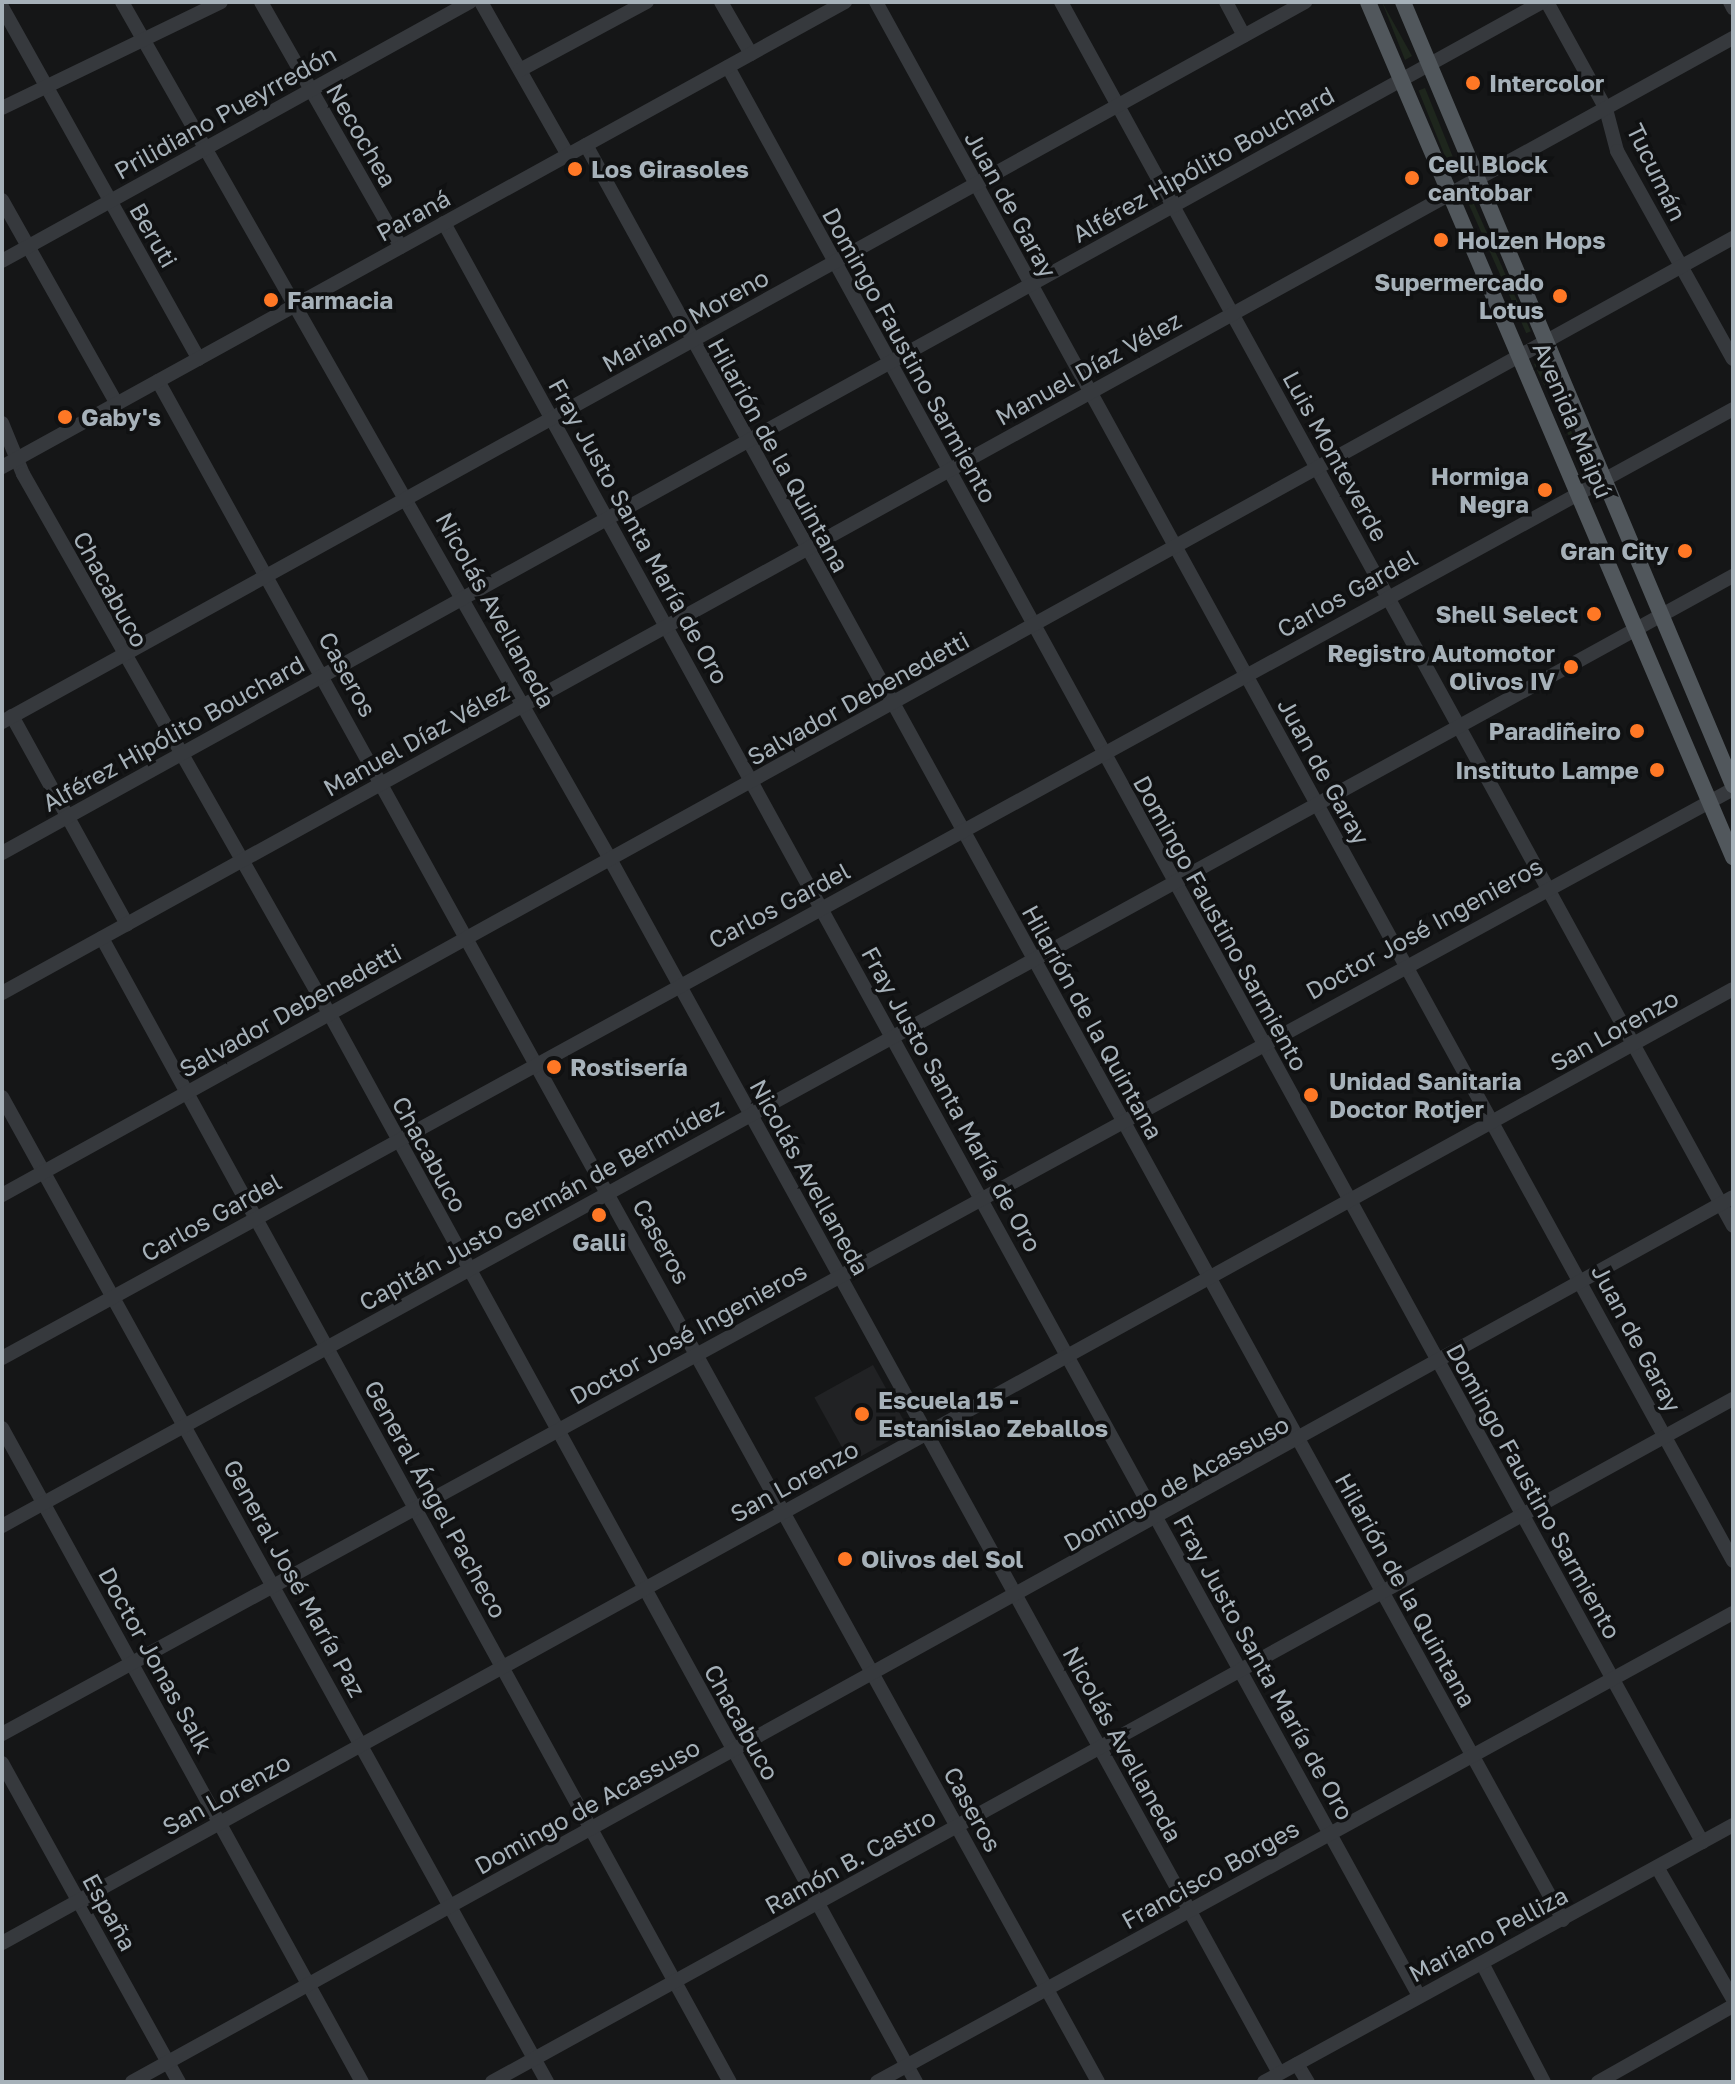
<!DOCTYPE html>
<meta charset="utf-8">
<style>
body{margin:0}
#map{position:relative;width:1735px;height:2084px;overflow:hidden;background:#151617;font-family:"Golos Text",sans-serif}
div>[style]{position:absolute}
.built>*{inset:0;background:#212224;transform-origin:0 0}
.green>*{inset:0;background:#1e261d;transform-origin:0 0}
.minor>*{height:14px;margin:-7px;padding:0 7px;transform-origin:7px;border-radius:7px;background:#36393d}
.major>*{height:16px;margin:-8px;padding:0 8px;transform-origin:8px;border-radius:8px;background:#51575c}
.dots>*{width:22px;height:22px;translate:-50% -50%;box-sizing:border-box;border:4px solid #101112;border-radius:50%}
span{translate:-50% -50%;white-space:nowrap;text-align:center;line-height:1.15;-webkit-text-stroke:7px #101112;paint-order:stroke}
.poi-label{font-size:24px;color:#a6b1b9;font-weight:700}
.left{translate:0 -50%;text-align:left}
.right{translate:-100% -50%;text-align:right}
.street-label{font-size:24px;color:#a6b1b9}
.frame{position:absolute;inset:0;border:4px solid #a6b1b9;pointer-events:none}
</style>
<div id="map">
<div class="built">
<i style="left:873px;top:1365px;width:74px;height:67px;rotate:61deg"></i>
</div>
<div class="green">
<i style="clip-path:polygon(1382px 2px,1412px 56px,1405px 60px)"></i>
<i style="left:1425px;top:88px;width:82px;height:7px;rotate:68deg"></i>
<i style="left:1471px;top:197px;width:147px;height:5px;rotate:66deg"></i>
<i style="clip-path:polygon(1542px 361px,1584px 462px,1582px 463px,1534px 364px)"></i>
</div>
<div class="minor">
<i style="left:122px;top:2px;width:986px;rotate:60.34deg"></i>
<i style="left:610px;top:859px;width:1386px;rotate:61.14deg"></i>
<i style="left:261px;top:2px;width:282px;rotate:60.3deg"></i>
<i style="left:481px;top:2px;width:176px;rotate:60.4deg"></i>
<i style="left:721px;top:2px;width:60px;rotate:60deg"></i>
<i style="left:876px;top:2px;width:1779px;rotate:61.2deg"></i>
<i style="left:1061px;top:2px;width:1396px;rotate:61.23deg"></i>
<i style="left:1226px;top:2px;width:38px;rotate:62deg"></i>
<i style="left:1547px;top:2px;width:122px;rotate:61.1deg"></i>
<i style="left:1606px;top:109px;width:43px;rotate:75.3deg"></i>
<i style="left:1617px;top:151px;width:238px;rotate:60.9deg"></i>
<i style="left:1730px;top:2px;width:7px;rotate:63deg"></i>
<i style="left:2px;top:7px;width:403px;rotate:60.8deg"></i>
<i style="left:728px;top:67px;width:2025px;rotate:61.24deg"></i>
<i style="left:520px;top:70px;width:144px;rotate:-28.2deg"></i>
<i style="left:2px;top:108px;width:243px;rotate:-25.8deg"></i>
<i style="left:586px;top:145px;width:2026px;rotate:61.17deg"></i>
<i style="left:2px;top:200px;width:234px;rotate:60.6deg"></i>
<i style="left:444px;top:223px;width:2023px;rotate:61.19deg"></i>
<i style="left:2px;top:261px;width:535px;rotate:-28.96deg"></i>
<i style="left:158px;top:381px;width:1943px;rotate:61.07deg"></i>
<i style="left:2px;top:423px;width:55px;rotate:67.6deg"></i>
<i style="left:23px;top:474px;width:620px;rotate:60.42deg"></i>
<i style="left:329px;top:1013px;width:1220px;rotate:61.23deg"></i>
<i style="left:2px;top:467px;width:963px;rotate:-28.88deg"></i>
<i style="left:12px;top:716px;width:238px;rotate:61.1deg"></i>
<i style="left:2px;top:722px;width:1489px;rotate:-28.92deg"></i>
<i style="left:2px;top:853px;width:1759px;rotate:-28.92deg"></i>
<i style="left:102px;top:938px;width:1305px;rotate:61.24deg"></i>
<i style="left:2px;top:993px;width:1977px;rotate:-28.89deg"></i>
<i style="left:2px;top:1097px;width:1126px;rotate:61.04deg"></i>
<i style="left:2px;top:1195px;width:1978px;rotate:-28.94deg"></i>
<i style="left:2px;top:1358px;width:1974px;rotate:-28.73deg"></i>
<i style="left:2px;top:1428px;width:747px;rotate:61.17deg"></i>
<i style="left:2px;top:1526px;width:1975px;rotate:-28.76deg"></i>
<i style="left:2px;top:1734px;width:1972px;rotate:-28.63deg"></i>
<i style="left:2px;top:1763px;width:365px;rotate:61deg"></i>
<i style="left:1657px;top:1867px;width:152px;rotate:60.1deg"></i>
<i style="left:2px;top:1943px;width:1976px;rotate:-28.86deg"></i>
<i style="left:1482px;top:1963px;width:134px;rotate:62.5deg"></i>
<i style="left:1297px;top:2064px;width:21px;rotate:59deg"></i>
<i style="left:132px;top:2082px;width:1829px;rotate:-28.93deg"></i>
<i style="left:492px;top:2082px;width:1417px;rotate:-28.83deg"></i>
<i style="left:877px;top:2082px;width:976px;rotate:-28.72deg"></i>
<i style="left:1264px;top:2082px;width:535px;rotate:-28.72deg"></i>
<i style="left:1598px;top:2082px;width:155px;rotate:-29.4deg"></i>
</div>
<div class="major">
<i style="left:1368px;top:2px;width:930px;rotate:66.88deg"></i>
<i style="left:1403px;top:2px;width:850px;rotate:67.15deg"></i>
</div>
<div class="dots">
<i style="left:1473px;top:83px;background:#ff7825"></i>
<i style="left:575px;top:169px;background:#ff7825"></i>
<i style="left:1412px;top:178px;background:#ff7825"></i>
<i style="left:1441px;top:240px;background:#ff7825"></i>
<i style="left:1560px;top:296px;background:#ff7825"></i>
<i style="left:271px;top:300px;background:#ff7825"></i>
<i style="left:65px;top:417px;background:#ff7825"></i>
<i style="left:1545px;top:490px;background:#ff7825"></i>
<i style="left:1685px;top:551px;background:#ff7825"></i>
<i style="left:1594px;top:614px;background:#ff7825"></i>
<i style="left:1571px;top:667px;background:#ff7825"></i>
<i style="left:1637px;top:731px;background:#ff7825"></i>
<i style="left:1657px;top:770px;background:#ff7825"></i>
<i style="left:554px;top:1067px;background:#ff7825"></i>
<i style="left:1311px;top:1095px;background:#ff7825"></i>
<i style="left:599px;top:1215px;background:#ff7825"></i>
<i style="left:862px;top:1414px;background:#ff7825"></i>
<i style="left:845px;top:1559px;background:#ff7825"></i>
</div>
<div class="poi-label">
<span class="left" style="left:1489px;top:83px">Intercolor</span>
<span class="left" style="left:1428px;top:178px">Cell Block<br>cantobar</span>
<span class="left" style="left:591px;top:169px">Los Girasoles</span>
<span class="left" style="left:1457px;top:240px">Holzen Hops</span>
<span class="right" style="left:1544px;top:296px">Supermercado<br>Lotus</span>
<span class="left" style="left:287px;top:300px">Farmacia</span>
<span class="left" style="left:81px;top:417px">Gaby's</span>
<span class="right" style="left:1529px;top:490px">Hormiga<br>Negra</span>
<span class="right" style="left:1669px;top:551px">Gran City</span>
<span class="right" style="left:1578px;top:614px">Shell Select</span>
<span class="right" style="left:1555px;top:667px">Registro Automotor<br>Olivos IV</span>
<span class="right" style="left:1621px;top:731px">Paradiñeiro</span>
<span class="right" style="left:1639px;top:770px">Instituto Lampe</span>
<span class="left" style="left:570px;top:1067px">Rostisería</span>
<span class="left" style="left:1329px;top:1095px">Unidad Sanitaria<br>Doctor Rotjer</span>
<span style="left:599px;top:1242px">Galli</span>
<span class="left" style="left:878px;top:1414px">Escuela 15 -<br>Estanislao Zeballos</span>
<span class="left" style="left:861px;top:1559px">Olivos del Sol</span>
</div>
<div class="street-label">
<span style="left:225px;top:112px;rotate:-29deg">Prilidiano Pueyrredón</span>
<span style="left:362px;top:135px;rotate:60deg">Necochea</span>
<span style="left:1203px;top:164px;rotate:-29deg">Alférez Hipólito Bouchard</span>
<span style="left:1657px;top:172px;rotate:64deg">Tucumán</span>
<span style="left:1011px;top:204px;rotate:61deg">Juan de Garay</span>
<span style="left:413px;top:215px;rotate:-29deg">Paraná</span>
<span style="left:154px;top:235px;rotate:60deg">Beruti</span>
<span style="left:685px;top:320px;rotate:-29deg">Mariano Moreno</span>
<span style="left:910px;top:355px;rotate:61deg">Domingo Faustino Sarmiento</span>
<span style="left:1088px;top:368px;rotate:-29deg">Manuel Díaz Vélez</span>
<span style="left:1573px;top:420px;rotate:67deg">Avenida Maipú</span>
<span style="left:779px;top:455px;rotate:61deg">Hilarión de la Quintana</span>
<span style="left:1336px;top:456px;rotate:61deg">Luis Monteverde</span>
<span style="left:639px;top:531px;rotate:61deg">Fray Justo Santa María de Oro</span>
<span style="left:111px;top:589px;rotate:61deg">Chacabuco</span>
<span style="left:1347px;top:593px;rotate:-29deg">Carlos Gardel</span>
<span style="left:496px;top:610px;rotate:61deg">Nicolás Avellaneda</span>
<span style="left:348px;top:674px;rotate:61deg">Caseros</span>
<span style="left:858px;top:698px;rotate:-29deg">Salvador Debenedetti</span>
<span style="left:173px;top:733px;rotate:-29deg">Alférez Hipólito Bouchard</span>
<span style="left:416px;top:739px;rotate:-29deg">Manuel Díaz Vélez</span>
<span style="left:1324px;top:771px;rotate:61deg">Juan de Garay</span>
<span style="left:779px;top:905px;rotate:-28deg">Carlos Gardel</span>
<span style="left:1221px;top:923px;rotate:61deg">Domingo Faustino Sarmiento</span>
<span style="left:1424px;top:928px;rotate:-29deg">Doctor José Ingenieros</span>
<span style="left:290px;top:1010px;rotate:-29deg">Salvador Debenedetti</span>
<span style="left:1093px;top:1022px;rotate:61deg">Hilarión de la Quintana</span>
<span style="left:1614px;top:1030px;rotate:-29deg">San Lorenzo</span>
<span style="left:952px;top:1099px;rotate:61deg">Fray Justo Santa María de Oro</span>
<span style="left:430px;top:1154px;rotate:61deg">Chacabuco</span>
<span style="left:810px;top:1177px;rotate:61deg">Nicolás Avellaneda</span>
<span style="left:541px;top:1204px;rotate:-29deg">Capitán Justo Germán de Bermúdez</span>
<span style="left:211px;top:1217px;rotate:-29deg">Carlos Gardel</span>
<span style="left:662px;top:1241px;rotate:61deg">Caseros</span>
<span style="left:688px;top:1333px;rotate:-29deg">Doctor José Ingenieros</span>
<span style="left:1637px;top:1338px;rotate:62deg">Juan de Garay</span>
<span style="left:794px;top:1481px;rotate:-29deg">San Lorenzo</span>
<span style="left:1176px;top:1483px;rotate:-29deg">Domingo de Acassuso</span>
<span style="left:1534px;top:1491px;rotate:61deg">Domingo Faustino Sarmiento</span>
<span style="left:436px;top:1499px;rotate:61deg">General Ángel Pacheco</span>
<span style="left:295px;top:1578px;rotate:61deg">General José María Paz</span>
<span style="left:1406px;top:1590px;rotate:61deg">Hilarión de la Quintana</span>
<span style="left:156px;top:1660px;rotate:61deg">Doctor Jonas Salk</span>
<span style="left:1264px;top:1667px;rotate:61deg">Fray Justo Santa María de Oro</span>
<span style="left:742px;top:1722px;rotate:61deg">Chacabuco</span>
<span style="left:1123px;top:1744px;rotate:61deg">Nicolás Avellaneda</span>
<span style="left:226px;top:1794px;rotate:-29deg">San Lorenzo</span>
<span style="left:587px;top:1806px;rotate:-29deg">Domingo de Acassuso</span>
<span style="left:973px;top:1809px;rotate:61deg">Caseros</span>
<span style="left:850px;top:1861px;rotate:-29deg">Ramón B. Castro</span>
<span style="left:1210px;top:1874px;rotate:-29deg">Francisco Borges</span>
<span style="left:110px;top:1912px;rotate:61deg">España</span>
<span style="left:1488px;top:1934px;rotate:-28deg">Mariano Pelliza</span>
</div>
<div class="frame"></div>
</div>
